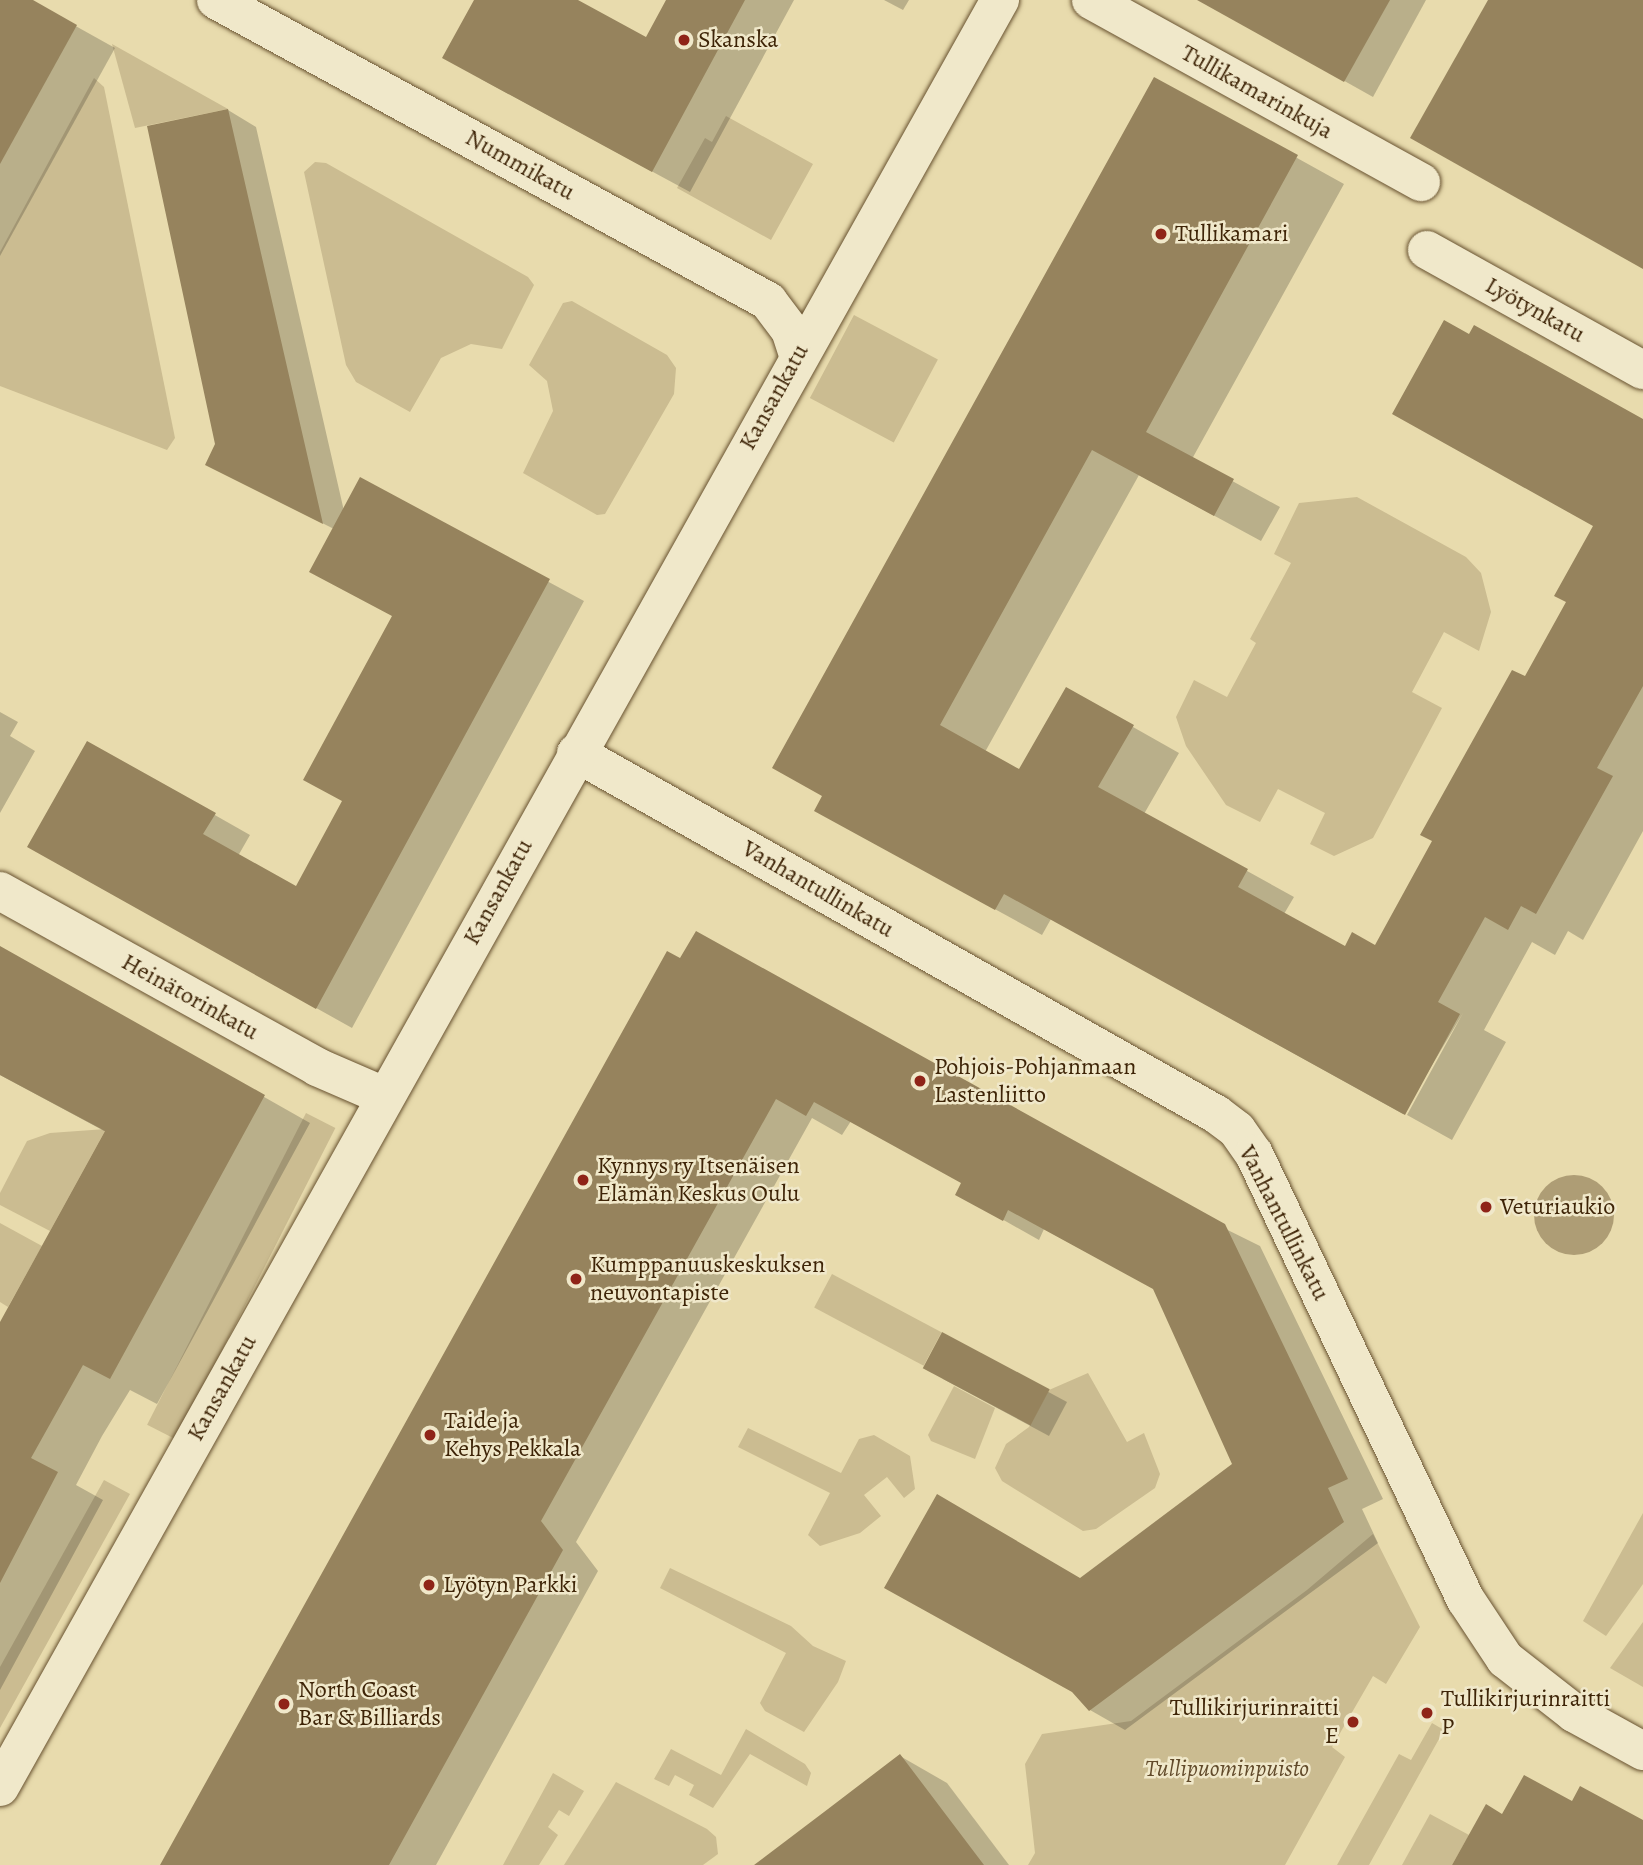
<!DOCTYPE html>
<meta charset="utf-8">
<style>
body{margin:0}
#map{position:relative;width:1643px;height:1865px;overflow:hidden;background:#e8dbad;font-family:Alegreya,serif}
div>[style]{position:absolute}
.green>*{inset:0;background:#cbbc91;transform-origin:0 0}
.water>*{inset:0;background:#ae9d75}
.round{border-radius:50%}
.shadow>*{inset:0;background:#0003}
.building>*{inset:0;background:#96835d;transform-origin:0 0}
.roads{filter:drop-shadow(0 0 2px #685230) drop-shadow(0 0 2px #685230)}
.minor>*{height:38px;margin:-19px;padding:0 19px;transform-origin:19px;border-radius:19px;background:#f0e8ca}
.dots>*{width:19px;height:19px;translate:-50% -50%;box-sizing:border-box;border:4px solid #f0e8ca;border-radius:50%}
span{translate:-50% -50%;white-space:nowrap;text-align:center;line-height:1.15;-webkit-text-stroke:5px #f0e8ca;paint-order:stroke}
.poi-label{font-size:24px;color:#3e2407}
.left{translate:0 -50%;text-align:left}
.right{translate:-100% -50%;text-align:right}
.street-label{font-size:24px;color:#3e2407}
.park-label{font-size:24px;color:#614a2a;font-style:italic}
</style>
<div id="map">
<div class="green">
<i style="clip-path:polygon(112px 44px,228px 109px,135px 128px)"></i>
<i style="clip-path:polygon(94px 78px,104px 87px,175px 438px,167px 450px,0 386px,0 252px)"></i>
<i style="clip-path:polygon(726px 116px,813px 164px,771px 240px,677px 188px,705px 138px,712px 142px)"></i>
<i style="clip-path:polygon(315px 162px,326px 163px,528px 277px,534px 285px,502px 349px,471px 344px,441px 358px,410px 412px,356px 382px,346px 365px,304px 172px)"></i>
<i style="clip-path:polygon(572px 301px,667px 355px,676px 368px,674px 394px,605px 514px,597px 515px,523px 473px,553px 411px,547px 381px,529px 365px,563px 303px)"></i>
<i style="left:854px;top:315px;width:95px;height:94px;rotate:28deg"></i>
<i style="clip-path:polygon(1357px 497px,1466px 557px,1481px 573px,1491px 612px,1479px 651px,1444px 632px,1412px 692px,1442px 708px,1373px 838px,1334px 856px,1310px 844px,1325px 813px,1278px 789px,1260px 822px,1226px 805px,1186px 746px,1176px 717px,1194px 680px,1227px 697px,1256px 643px,1250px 639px,1291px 563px,1274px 554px,1299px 503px)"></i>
<i style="left:306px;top:1113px;width:33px;height:350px;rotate:27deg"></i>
<i style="clip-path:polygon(106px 1129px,50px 1231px,0 1205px,0 1193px,27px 1141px,50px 1133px)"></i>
<i style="clip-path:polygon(0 1223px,42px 1246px,8px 1307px,0 1302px)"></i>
<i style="left:832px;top:1274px;width:124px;height:38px;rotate:28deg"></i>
<i style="clip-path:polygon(1088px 1373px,1127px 1442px,1144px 1433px,1160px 1474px,1155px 1488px,1096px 1529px,1083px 1531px,1002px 1481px,995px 1468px,1006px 1444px,1029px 1427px,1049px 1390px)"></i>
<i style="clip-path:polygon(954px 1386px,995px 1408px,975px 1459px,931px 1441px,928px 1435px)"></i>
<i style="clip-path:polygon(748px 1428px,841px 1473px,859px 1439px,874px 1435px,910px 1456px,915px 1489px,904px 1498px,887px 1477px,864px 1495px,881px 1516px,860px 1533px,820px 1546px,808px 1535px,830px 1493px,738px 1447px)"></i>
<i style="clip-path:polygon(104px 1480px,130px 1494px,0 1728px,0 1667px)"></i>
<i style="clip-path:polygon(1643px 1513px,1643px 1584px,1606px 1636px,1583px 1621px)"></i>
<i style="clip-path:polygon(1373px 1534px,1420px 1627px,1386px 1684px,1373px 1676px,1332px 1747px,1345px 1757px,1285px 1865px,1028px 1865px,1035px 1853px,1025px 1764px,1042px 1734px,1131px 1721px,1307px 1590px)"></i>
<i style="clip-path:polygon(670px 1568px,791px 1626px,813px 1646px,846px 1661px,838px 1682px,804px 1732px,765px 1711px,760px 1703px,786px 1653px,660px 1588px)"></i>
<i style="clip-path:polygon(1643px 1622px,1643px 1687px,1610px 1668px)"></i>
<i style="clip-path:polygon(1432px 1723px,1444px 1730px,1369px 1865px,1337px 1865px,1399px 1754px,1411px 1760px)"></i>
<i style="clip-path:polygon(746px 1729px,805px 1764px,811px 1773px,807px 1786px,750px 1754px,713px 1808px,689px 1795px,694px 1785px,675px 1775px,669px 1786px,654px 1779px,671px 1749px,721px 1775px)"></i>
<i style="clip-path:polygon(553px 1773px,584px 1791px,569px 1816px,559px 1810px,548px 1827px,558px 1835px,539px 1865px,503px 1865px)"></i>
<i style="clip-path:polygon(616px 1782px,707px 1829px,716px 1837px,718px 1854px,703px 1865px,564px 1865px)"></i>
<i style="clip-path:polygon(1430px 1814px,1469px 1835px,1452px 1865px,1402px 1865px)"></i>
</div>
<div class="water">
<i class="round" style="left:1534px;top:1175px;width:80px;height:80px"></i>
</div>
<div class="shadow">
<i style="clip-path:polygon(5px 0,29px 0,115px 48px,0 256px,0 10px)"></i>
<i style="clip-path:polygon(476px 0,574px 0,647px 39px,668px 0,794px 0,690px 192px,481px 79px)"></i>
<i style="clip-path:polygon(884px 0,909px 0,903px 10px)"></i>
<i style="clip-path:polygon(1200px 0,1426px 0,1373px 97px)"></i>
<i style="clip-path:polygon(1154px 79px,1344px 184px,1192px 459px,1280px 507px,1261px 541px,1139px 475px,985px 752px,1020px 772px,1133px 727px,1179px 753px,1144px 814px,1294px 897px,1284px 914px,1345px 948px,1376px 948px,1568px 602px,1595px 526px,1643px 423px,1643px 831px,1583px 940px,1568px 931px,1555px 955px,1532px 942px,1484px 1030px,1506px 1042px,1452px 1140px,1407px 1115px,1463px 1013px,1403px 1114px,1051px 919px,1042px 935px,863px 837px)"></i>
<i style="clip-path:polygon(228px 110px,256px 127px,344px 511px,360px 480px,584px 601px,352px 1028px,64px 867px,88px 743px,250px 835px,238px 856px,297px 888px,344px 801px,393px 617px,334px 529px,207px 465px,217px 444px)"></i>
<i style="clip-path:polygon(0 712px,18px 722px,10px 736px,35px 751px,0 813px)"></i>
<i style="clip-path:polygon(0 947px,310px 1123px,157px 1404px,130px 1390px,102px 1436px,76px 1485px,103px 1500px,0 1690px,0 1326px,106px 1132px,0 1075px)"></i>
<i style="clip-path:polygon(668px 953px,1260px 1246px,1383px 1499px,1362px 1509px,1378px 1543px,1125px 1730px,1090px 1710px,1081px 1580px,1234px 1464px,1155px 1289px,1044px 1229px,1039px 1240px,993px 1214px,963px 1183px,851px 1121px,842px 1135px,812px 1118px,576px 1542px,598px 1571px,436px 1865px,191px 1865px)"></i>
<i style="clip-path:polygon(943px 1335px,1067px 1402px,1049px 1436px,943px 1379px)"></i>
<i style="clip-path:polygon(900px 1756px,947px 1783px,1009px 1865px,756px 1865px)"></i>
</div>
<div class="building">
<i style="clip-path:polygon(0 0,33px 0,77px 25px,0 164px)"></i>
<i style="clip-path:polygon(474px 0,578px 0,646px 37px,666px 0,745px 0,652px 172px,442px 58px)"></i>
<i style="clip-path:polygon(1197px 0,1390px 0,1344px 82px)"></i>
<i style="clip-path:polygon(1488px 0,1643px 0,1643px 269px,1410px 138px)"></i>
<i style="clip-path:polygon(1154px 77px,1298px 155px,1146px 432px,1234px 479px,1214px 516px,1092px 450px,940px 725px,1019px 769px,1066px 687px,1134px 725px,1098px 787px,1248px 869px,1238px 887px,1345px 946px,1352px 932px,1375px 945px,1432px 841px,1420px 835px,1512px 670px,1525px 676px,1566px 602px,1554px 596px,1593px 526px,1392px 414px,1444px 320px,1469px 334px,1474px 325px,1643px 419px,1643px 686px,1597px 768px,1613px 776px,1536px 914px,1521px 906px,1508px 930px,1485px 917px,1438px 1002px,1460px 1014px,1405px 1115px,1004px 894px,995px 910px,814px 811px,822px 796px,772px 768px)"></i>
<i style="clip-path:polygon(228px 109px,323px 524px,205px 465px,215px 444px,147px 126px)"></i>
<i style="clip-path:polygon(360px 477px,550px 579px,316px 1009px,27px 847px,87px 741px,216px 813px,203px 834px,296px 886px,342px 801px,303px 780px,392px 616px,309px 572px)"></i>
<i style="clip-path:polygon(696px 931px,1225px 1224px,1348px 1479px,1328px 1488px,1344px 1522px,1089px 1711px,1072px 1692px,884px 1588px,937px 1494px,1080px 1578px,1232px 1464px,1153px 1289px,1008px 1210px,1003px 1221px,955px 1195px,961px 1183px,814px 1102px,806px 1116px,776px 1099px,541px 1521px,563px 1550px,389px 1865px,160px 1865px,667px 951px,680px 958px)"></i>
<i style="clip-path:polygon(0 946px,265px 1095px,110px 1379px,83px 1365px,31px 1458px,58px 1472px,0 1583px,0 1322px,105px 1131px,0 1075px)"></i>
<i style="left:942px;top:1332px;width:122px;height:41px;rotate:28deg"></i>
<i style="clip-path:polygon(900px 1754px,984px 1865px,754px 1865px,828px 1809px)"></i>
<i style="clip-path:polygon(1524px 1775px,1572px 1801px,1580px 1786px,1643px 1820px,1643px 1865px,1452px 1865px,1486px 1804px,1502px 1814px)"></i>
</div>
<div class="roads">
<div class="minor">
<i style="left:216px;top:0;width:629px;rotate:28.6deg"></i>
<i style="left:768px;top:301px;width:36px;rotate:53deg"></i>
<i style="left:790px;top:330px;width:25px;rotate:72deg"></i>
<i style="left:1091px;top:0;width:377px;rotate:28.9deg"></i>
<i style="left:1427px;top:250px;width:247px;rotate:29.1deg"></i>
<i style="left:576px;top:753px;width:735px;rotate:29.43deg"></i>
<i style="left:1216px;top:1114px;width:26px;rotate:37deg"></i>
<i style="left:1237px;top:1130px;width:29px;rotate:55deg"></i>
<i style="left:1254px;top:1154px;width:494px;rotate:64.6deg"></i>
<i style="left:1466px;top:1600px;width:71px;rotate:56.5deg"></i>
<i style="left:1505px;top:1659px;width:88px;rotate:38deg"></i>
<i style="left:1574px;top:1713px;width:79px;rotate:28.8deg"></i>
<i style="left:0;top:891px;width:363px;rotate:29deg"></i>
<i style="left:317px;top:1067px;width:73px;rotate:23.4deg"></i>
<i style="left:0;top:1787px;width:2048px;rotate:-60.77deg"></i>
</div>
</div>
<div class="dots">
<i style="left:684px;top:40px;background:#8f2418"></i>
<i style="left:1161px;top:234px;background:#8f2418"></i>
<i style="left:920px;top:1081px;background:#8f2418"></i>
<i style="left:583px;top:1180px;background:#8f2418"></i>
<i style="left:1486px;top:1207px;background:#8f2418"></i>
<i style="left:576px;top:1279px;background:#8f2418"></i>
<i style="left:430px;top:1435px;background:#8f2418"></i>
<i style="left:429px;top:1585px;background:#8f2418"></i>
<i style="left:284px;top:1704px;background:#8f2418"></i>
<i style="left:1427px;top:1713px;background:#8f2418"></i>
<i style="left:1353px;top:1722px;background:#8f2418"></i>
</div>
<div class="poi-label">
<span class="left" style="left:698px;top:40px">Skanska</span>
<span class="left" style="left:1175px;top:234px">Tullikamari</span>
<span class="left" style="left:934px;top:1081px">Pohjois-Pohjanmaan<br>Lastenliitto</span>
<span class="left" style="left:597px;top:1180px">Kynnys ry Itsenäisen<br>Elämän Keskus Oulu</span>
<span class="left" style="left:1500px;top:1207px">Veturiaukio</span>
<span class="left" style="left:590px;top:1279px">Kumppanuuskeskuksen<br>neuvontapiste</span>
<span class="left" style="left:444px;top:1435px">Taide ja<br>Kehys Pekkala</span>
<span class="left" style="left:443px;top:1585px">Lyötyn Parkki</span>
<span class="left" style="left:298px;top:1704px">North Coast<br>Bar &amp; Billiards</span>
<span class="left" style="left:1441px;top:1713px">Tullikirjurinraitti<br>P</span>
<span class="right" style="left:1339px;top:1722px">Tullikirjurinraitti<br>E</span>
</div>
<div class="street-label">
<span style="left:1257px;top:92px;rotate:29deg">Tullikamarinkuja</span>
<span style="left:520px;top:165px;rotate:29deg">Nummikatu</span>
<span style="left:1535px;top:310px;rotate:29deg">Lyötynkatu</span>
<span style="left:774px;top:397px;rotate:-61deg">Kansankatu</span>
<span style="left:818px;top:889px;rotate:30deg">Vanhantullinkatu</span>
<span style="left:498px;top:892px;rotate:-61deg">Kansankatu</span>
<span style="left:190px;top:997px;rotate:29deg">Heinätorinkatu</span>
<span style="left:1284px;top:1223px;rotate:63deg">Vanhantullinkatu</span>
<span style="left:222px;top:1388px;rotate:-61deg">Kansankatu</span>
</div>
<div class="park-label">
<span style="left:1227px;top:1769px">Tullipuominpuisto</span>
</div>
</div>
